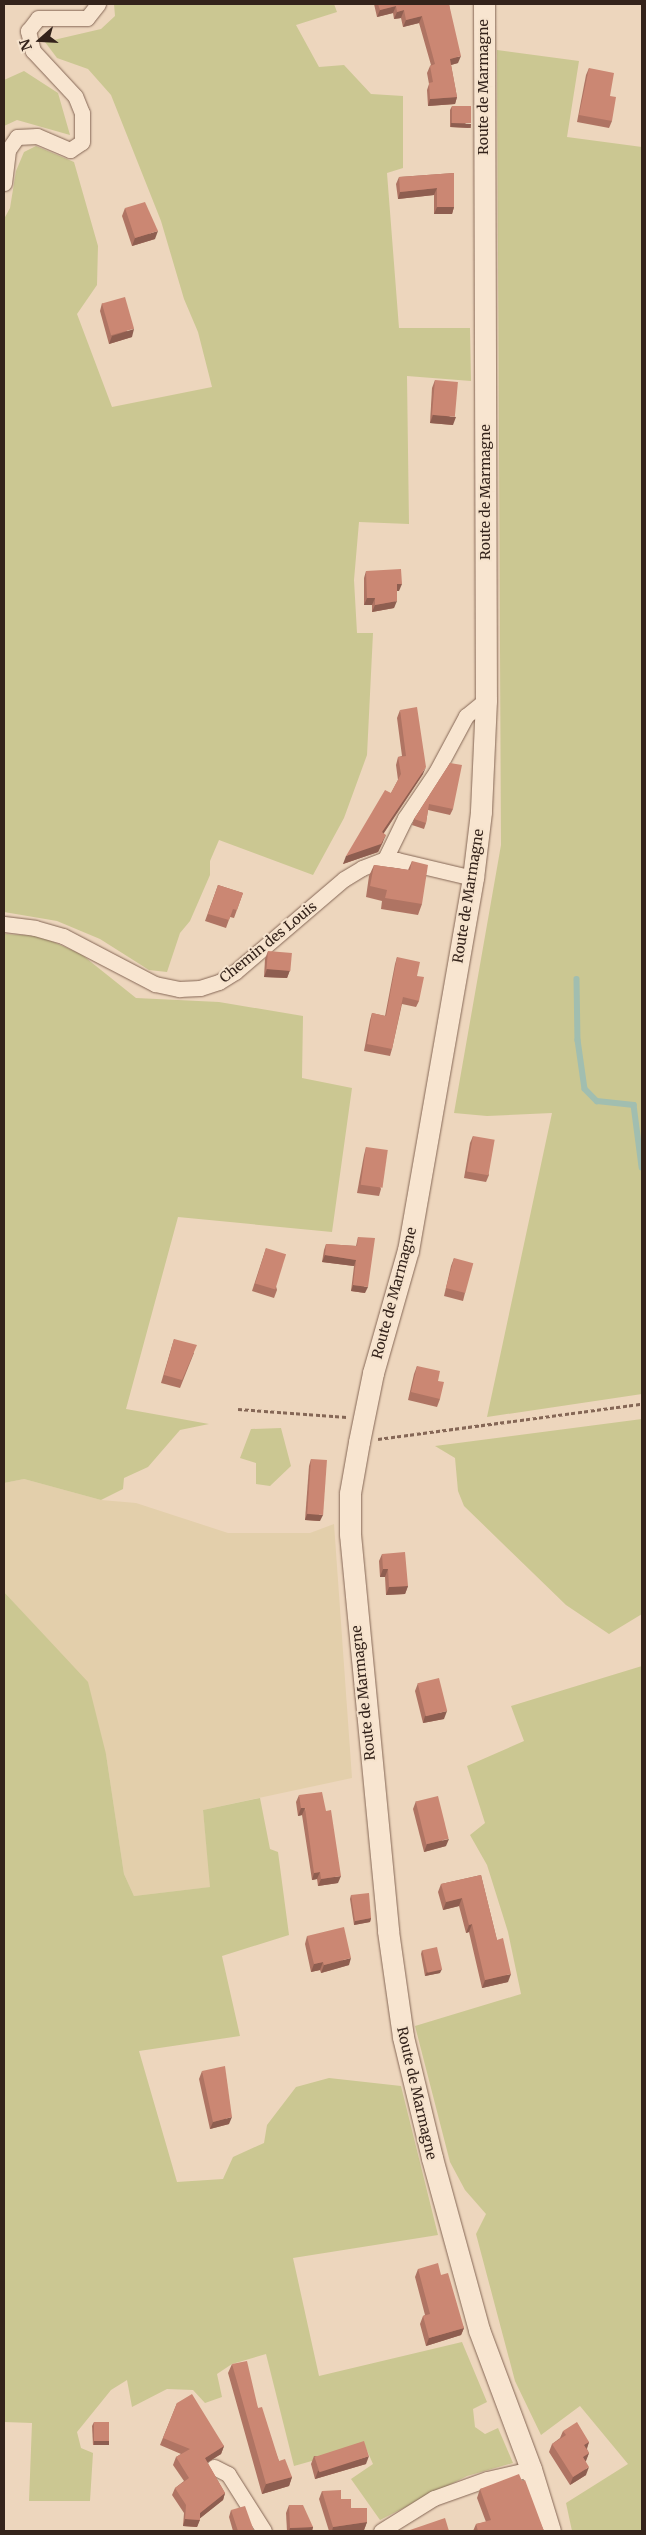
<!DOCTYPE html>
<style>
body{margin:0}
#map{position:relative;width:646px;height:2535px;overflow:hidden;background:#edd6bd;font-family:Merriweather,serif}
div>[style]{position:absolute}
.farmland>*{inset:0;background:#e3cfab}
.green>*{inset:0;background:#cbc792}
.stream>*{height:5.5px;margin:-2.75px;padding:0 2.75px;transform-origin:2.75px;border-radius:2.75px;background:#a1beb0}
.path>*{height:3px;margin-top:-1.5px;transform-origin:0;background:repeating-linear-gradient(90deg,#856756 0 4px,transparent 0 6.5px)}
.roads{filter:drop-shadow(0 0 1px #856756) drop-shadow(0 0 1px #856756)}
.street>*{height:15px;margin:-7.5px;padding:0 7.5px;transform-origin:7.5px;border-radius:7.5px;background:#f8e5d0}
.secondary>*{height:21px;margin:-10.5px;padding:0 10.5px;transform-origin:10.5px;border-radius:10.5px;background:#f8e5d0}
.wall>*{inset:0;background:#af7463}
.shaded-wall>*{inset:0;background:#8e5e50;transform-origin:0 0}
.building>*{inset:0;background:#cb8773;transform-origin:0 0}
span{translate:-50% -50%;white-space:nowrap;text-align:center;line-height:1.15;-webkit-text-stroke:4px #f5e2cc;paint-order:stroke}
.street-label{font-size:14px;color:#34231b}
.frame{position:absolute;inset:0;border:5px solid #34231b;pointer-events:none}
.north{position:absolute;left:15px;top:15px;width:50px;height:50px;-webkit-text-stroke:4px #f5e2cc;paint-order:stroke;rotate:251deg;font-size:14px;font-weight:700;line-height:20px;text-align:center;color:#34231b}
.north::after{content:'';display:block;margin:auto;width:18px;height:22px;background:#34231b;clip-path:polygon(50% 0,100% 100%,50% 72%,0 100%)}
</style>
<div id="map">
<div class="farmland">
<i style="clip-path:polygon(24px 1479px,101px 1500px,136px 1503px,228px 1533px,310px 1533px,334px 1524px,352px 1778px,203px 1810px,211px 1887px,134px 1896px,124px 1874px,106px 1754px,38px 1629px,4px 1592px,4px 1483px)"></i>
</div>
<div class="green">
<i style="clip-path:polygon(114px 4px,334px 4px,337px 12px,296px 25px,319px 67px,344px 65px,371px 94px,403px 96px,403px 168px,387px 173px,399px 328px,470px 328px,471px 381px,407px 376px,409px 524px,359px 522px,354px 580px,357px 633px,373px 633px,367px 755px,344px 818px,313px 875px,219px 840px,210px 861px,210px 875px,190px 921px,180px 933px,167px 972px,149px 970px,100px 939px,57px 921px,4px 912px,4px 219px,10px 208px,16px 171px,24px 152px,36px 146px,74px 162px,98px 246px,97px 285px,77px 314px,112px 407px,212px 387px,198px 332px,184px 299px,161px 221px,111px 95px,88px 69px,57px 58px,45px 42px,101px 29px,115px 16px)"></i>
<i style="clip-path:polygon(497px 50px,579px 61px,567px 137px,642px 147px,642px 1394px,487px 1417px,552px 1113px,487px 1116px,454px 1113px,501px 845px)"></i>
<i style="clip-path:polygon(24px 71px,58px 93px,70px 135px,17px 120px,4px 126px,4px 80px)"></i>
<i style="clip-path:polygon(4px 934px,40px 936px,81px 954px,136px 998px,219px 1002px,303px 1016px,302px 1078px,352px 1088px,332px 1232px,178px 1217px,126px 1409px,209px 1424px,180px 1430px,148px 1467px,124px 1478px,123px 1489px,101px 1500px,24px 1479px,4px 1483px)"></i>
<i style="clip-path:polygon(642px 1419px,642px 1614px,609px 1634px,566px 1605px,464px 1506px,458px 1491px,455px 1458px,435px 1446px)"></i>
<i style="clip-path:polygon(281px 1428px,291px 1466px,270px 1486px,256px 1484px,256px 1463px,240px 1458px,251px 1429px)"></i>
<i style="clip-path:polygon(4px 1592px,88px 1682px,106px 1754px,124px 1874px,134px 1896px,210px 1887px,203px 1810px,260px 1798px,270px 1849px,278px 1852px,289px 1935px,222px 1956px,240px 2036px,139px 2051px,177px 2182px,223px 2179px,233px 2157px,264px 2143px,267px 2125px,296px 2087px,329px 2078px,401px 2086px,438px 2235px,293px 2258px,319px 2376px,462px 2342px,487px 2402px,473px 2409px,475px 2427px,485px 2434px,498px 2428px,513px 2463px,467px 2476px,380px 2520px,351px 2479px,373px 2464px,365px 2446px,294px 2466px,266px 2354px,232px 2364px,217px 2374px,222px 2397px,205px 2403px,193px 2390px,167px 2389px,132px 2407px,127px 2380px,111px 2390px,77px 2432px,81px 2448px,93px 2453px,90px 2501px,29px 2501px,32px 2423px,4px 2422px)"></i>
<i style="clip-path:polygon(642px 1666px,642px 2531px,572px 2531px,566px 2503px,628px 2464px,580px 2406px,541px 2435px,515px 2381px,476px 2234px,486px 2214px,465px 2190px,450px 2162px,415px 2026px,521px 1994px,508px 1932px,487px 1865px,470px 1835px,485px 1823px,467px 1766px,524px 1741px,511px 1706px)"></i>
</div>
<div class="stream">
<i style="left:577px;top:979px;width:61px;rotate:89.1deg"></i>
<i style="left:578px;top:1040px;width:49px;rotate:81.9deg"></i>
<i style="left:585px;top:1089px;width:17px;rotate:45deg"></i>
<i style="left:597px;top:1101px;width:37px;rotate:6deg"></i>
<i style="left:634px;top:1105px;width:63px;rotate:82.6deg"></i>
</div>
<div class="path">
<i style="left:238px;top:1409px;width:109px;rotate:4.2deg"></i>
<i style="left:378px;top:1439px;width:266px;rotate:-7.6deg"></i>
</div>
<div class="roads">
<div class="street">
<i style="left:4px;top:183px;width:33px;rotate:-83deg"></i>
<i style="left:8px;top:150px;width:16px;rotate:-55deg"></i>
<i style="left:17px;top:137px;width:20px;rotate:-3deg"></i>
<i style="left:37px;top:136px;width:36px;rotate:23deg"></i>
<i style="left:70px;top:150px;width:14px;rotate:-34deg"></i>
<i style="left:82px;top:142px;width:29px;rotate:-90deg"></i>
<i style="left:82px;top:113px;width:18px;rotate:-112deg"></i>
<i style="left:75px;top:96px;width:62px;rotate:-133deg"></i>
<i style="left:33px;top:51px;width:21px;rotate:-104deg"></i>
<i style="left:28px;top:31px;width:16px;rotate:-52deg"></i>
<i style="left:38px;top:18px;width:49px"></i>
<i style="left:87px;top:18px;width:18px;rotate:-52deg"></i>
<i style="left:385px;top:859px;width:46px;rotate:-64deg"></i>
<i style="left:405px;top:818px;width:55px;rotate:-56deg"></i>
<i style="left:436px;top:772px;width:64px;rotate:-61.8deg"></i>
<i style="left:466px;top:716px;width:26px;rotate:-39deg"></i>
<i style="left:4px;top:924px;width:31px;rotate:7deg"></i>
<i style="left:35px;top:928px;width:29px;rotate:16deg"></i>
<i style="left:63px;top:936px;width:104px;rotate:27.6deg"></i>
<i style="left:155px;top:984px;width:25px;rotate:12deg"></i>
<i style="left:179px;top:989px;width:21px;rotate:-3deg"></i>
<i style="left:200px;top:988px;width:20px;rotate:-18deg"></i>
<i style="left:219px;top:982px;width:19px;rotate:-32deg"></i>
<i style="left:235px;top:972px;width:143px;rotate:-40.5deg"></i>
<i style="left:344px;top:879px;width:21px;rotate:-31deg"></i>
<i style="left:362px;top:868px;width:25px;rotate:-21deg"></i>
<i style="left:385px;top:859px;width:12px;rotate:5deg"></i>
<i style="left:397px;top:860px;width:78px;rotate:13.3deg"></i>
<i style="left:214px;top:2467px;width:16px;rotate:27deg"></i>
<i style="left:228px;top:2474px;width:67px;rotate:57.7deg"></i>
<i style="left:381px;top:2531px;width:62px;rotate:-31.9deg"></i>
<i style="left:434px;top:2498px;width:56px;rotate:-19.7deg"></i>
<i style="left:487px;top:2479px;width:45px;rotate:-12.8deg"></i>
</div>
<div class="secondary">
<i style="left:484px;top:4px;width:696px;rotate:89.84deg"></i>
<i style="left:486px;top:700px;width:112px;rotate:92.6deg"></i>
<i style="left:481px;top:812px;width:66px;rotate:96.9deg"></i>
<i style="left:473px;top:878px;width:378px;rotate:99.9deg"></i>
<i style="left:408px;top:1250px;width:128px;rotate:105.9deg"></i>
<i style="left:373px;top:1373px;width:70px;rotate:101.5deg"></i>
<i style="left:359px;top:1442px;width:52px;rotate:100deg"></i>
<i style="left:350px;top:1493px;width:41px;rotate:90deg"></i>
<i style="left:350px;top:1534px;width:399px;rotate:84.5deg"></i>
<i style="left:388px;top:1931px;width:107px;rotate:81.9deg"></i>
<i style="left:403px;top:2037px;width:124px;rotate:76.5deg"></i>
<i style="left:432px;top:2158px;width:178px;rotate:74.7deg"></i>
<i style="left:479px;top:2330px;width:148px;rotate:69.5deg"></i>
<i style="left:531px;top:2469px;width:65px;rotate:73deg"></i>
</div>
</div>
<div class="wall">
<i style="clip-path:polygon(374px 4px,449px 4px,458px 63px,451px 65px,457px 97px,455px 104px,428px 106px,427px 90px,429px 84px,427px 73px,430px 66px,431px 65px,419px 23px,403px 27px,401px 18px,394px 19px,393px 13px,377px 17px)"></i>
<i style="clip-path:polygon(589px 68px,610px 96px,612px 121px,609px 128px,577px 122px,586px 75px)"></i>
<i style="clip-path:polygon(452px 106px,469px 128px,450px 127px,450px 110px)"></i>
<i style="clip-path:polygon(454px 173px,454px 207px,452px 214px,434px 214px,434px 195px,398px 199px,396px 184px,399px 177px)"></i>
<i style="clip-path:polygon(125px 208px,155px 239px,132px 246px,122px 216px)"></i>
<i style="clip-path:polygon(102px 303px,132px 337px,109px 344px,100px 311px)"></i>
<i style="clip-path:polygon(435px 380px,453px 425px,430px 423px,432px 388px)"></i>
<i style="clip-path:polygon(366px 571px,399px 591px,397px 591px,394px 608px,372px 612px,372px 605px,364px 605px,364px 578px)"></i>
<i style="clip-path:polygon(400px 710px,423px 774px,384px 833px,383px 842px,378px 852px,343px 864px,391px 793px,398px 780px,396px 765px,398px 757px,402px 756px,397px 718px)"></i>
<i style="clip-path:polygon(450px 763px,453px 809px,450px 815px,428px 810px,426px 823px,424px 829px,412px 825px,414px 819px)"></i>
<i style="clip-path:polygon(412px 861px,422px 904px,418px 915px,381px 909px,382px 901px,366px 897px,369px 876px,374px 865px,408px 870px)"></i>
<i style="clip-path:polygon(218px 885px,243px 893px,234px 918px,230px 917px,226px 928px,205px 921px)"></i>
<i style="clip-path:polygon(268px 951px,290px 970px,287px 978px,264px 977px,265px 959px)"></i>
<i style="clip-path:polygon(397px 957px,417px 976px,419px 1001px,416px 1007px,402px 1004px,392px 1049px,390px 1056px,364px 1051px,370px 1020px,372px 1013px,385px 1016px,395px 964px)"></i>
<i style="clip-path:polygon(473px 1136px,489px 1175px,486px 1182px,464px 1178px,470px 1143px)"></i>
<i style="clip-path:polygon(366px 1147px,381px 1189px,379px 1196px,357px 1193px,364px 1155px)"></i>
<i style="clip-path:polygon(358px 1237px,365px 1293px,351px 1291px,354px 1266px,322px 1262px,324px 1250px,326px 1244px,356px 1246px)"></i>
<i style="clip-path:polygon(266px 1248px,277px 1290px,274px 1298px,252px 1291px)"></i>
<i style="clip-path:polygon(454px 1258px,465px 1293px,463px 1301px,444px 1296px,451px 1266px)"></i>
<i style="clip-path:polygon(174px 1339px,194px 1353px,180px 1388px,161px 1383px)"></i>
<i style="clip-path:polygon(417px 1366px,438px 1381px,440px 1399px,437px 1407px,408px 1400px,414px 1374px)"></i>
<i style="clip-path:polygon(311px 1459px,320px 1521px,305px 1520px,309px 1466px)"></i>
<i style="clip-path:polygon(382px 1554px,408px 1586px,405px 1594px,386px 1595px,385px 1577px,380px 1577px,379px 1561px)"></i>
<i style="clip-path:polygon(418px 1683px,444px 1719px,423px 1723px,415px 1691px)"></i>
<i style="clip-path:polygon(299px 1795px,338px 1883px,318px 1886px,317px 1879px,312px 1880px,302px 1815px,298px 1816px,296px 1802px)"></i>
<i style="clip-path:polygon(416px 1801px,446px 1846px,424px 1852px,413px 1809px)"></i>
<i style="clip-path:polygon(481px 1875px,497px 1940px,508px 1982px,482px 1988px,469px 1932px,466px 1933px,459px 1906px,443px 1910px,438px 1892px,441px 1884px)"></i>
<i style="clip-path:polygon(351px 1895px,371px 1918px,370px 1922px,354px 1925px,350px 1899px)"></i>
<i style="clip-path:polygon(307px 1936px,349px 1965px,321px 1973px,320px 1970px,311px 1972px,305px 1944px)"></i>
<i style="clip-path:polygon(422px 1950px,440px 1973px,425px 1976px,421px 1954px)"></i>
<i style="clip-path:polygon(202px 2071px,229px 2124px,210px 2129px,199px 2079px)"></i>
<i style="clip-path:polygon(418px 2269px,441px 2275px,464px 2328px,461px 2335px,426px 2346px,420px 2324px,423px 2316px,425px 2315px,415px 2277px)"></i>
<i style="clip-path:polygon(232px 2364px,258px 2408px,279px 2461px,292px 2477px,289px 2486px,262px 2494px,228px 2373px)"></i>
<i style="clip-path:polygon(177px 2403px,224px 2446px,221px 2454px,207px 2462px,225px 2493px,223px 2500px,200px 2518px,197px 2527px,183px 2526px,184px 2513px,172px 2495px,175px 2488px,184px 2481px,173px 2465px,176px 2457px,181px 2454px,160px 2445px)"></i>
<i style="clip-path:polygon(94px 2422px,109px 2441px,108px 2445px,93px 2445px,92px 2426px)"></i>
<i style="clip-path:polygon(563px 2431px,589px 2442px,587px 2449px,589px 2453px,585px 2462px,586px 2475px,570px 2485px,549px 2452px,552px 2444px,560px 2438px)"></i>
<i style="clip-path:polygon(314px 2456px,366px 2464px,315px 2479px,311px 2464px)"></i>
<i style="clip-path:polygon(522px 2481px,544px 2531px,473px 2531px,476px 2524px,486px 2522px,477px 2498px,480px 2489px)"></i>
<i style="clip-path:polygon(322px 2491px,341px 2499px,367px 2522px,364px 2530px,354px 2531px,329px 2531px,319px 2499px)"></i>
<i style="clip-path:polygon(289px 2505px,313px 2527px,312px 2531px,287px 2531px,286px 2513px)"></i>
<i style="clip-path:polygon(231px 2510px,254px 2531px,233px 2531px,229px 2517px)"></i>
</div>
<div class="shaded-wall">
<i style="clip-path:polygon(396px 6px,393px 13px,377px 17px,380px 10px)"></i>
<i style="clip-path:polygon(404px 10px,401px 18px,394px 19px,397px 12px)"></i>
<i style="clip-path:polygon(422px 16px,419px 23px,403px 27px,406px 20px)"></i>
<i style="clip-path:polygon(461px 56px,458px 63px,447px 66px,450px 59px)"></i>
<i style="clip-path:polygon(457px 97px,455px 104px,428px 106px,430px 99px)"></i>
<i style="left:451px;top:123px;width:20px;height:4px;rotate:3deg"></i>
<i style="clip-path:polygon(437px 188px,434px 195px,398px 199px,400px 192px)"></i>
<i style="clip-path:polygon(437px 207px,454px 207px,452px 214px,434px 214px)"></i>
<i style="clip-path:polygon(158px 231px,155px 239px,132px 246px,135px 238px)"></i>
<i style="clip-path:polygon(134px 329px,132px 337px,109px 344px,112px 336px)"></i>
<i style="clip-path:polygon(433px 415px,456px 417px,453px 425px,430px 423px)"></i>
<i style="clip-path:polygon(397px 584px,402px 584px,399px 591px,394px 591px)"></i>
<i style="clip-path:polygon(367px 598px,375px 598px,372px 605px,364px 605px)"></i>
<i style="clip-path:polygon(397px 601px,394px 608px,372px 612px,375px 605px)"></i>
<i style="clip-path:polygon(426px 767px,423px 774px,379px 840px,382px 832px)"></i>
<i style="clip-path:polygon(386px 835px,378px 852px,343px 864px,346px 856px)"></i>
<i style="clip-path:polygon(267px 969px,290px 970px,287px 978px,264px 977px)"></i>
<i style="clip-path:polygon(325px 1255px,356px 1260px,354px 1266px,322px 1262px)"></i>
<i style="clip-path:polygon(353px 1285px,368px 1287px,365px 1293px,351px 1291px)"></i>
<i style="clip-path:polygon(307px 1514px,323px 1515px,320px 1521px,305px 1520px)"></i>
<i style="clip-path:polygon(383px 1569px,388px 1569px,385px 1577px,380px 1577px)"></i>
<i style="clip-path:polygon(408px 1586px,405px 1594px,386px 1595px,389px 1587px)"></i>
<i style="clip-path:polygon(447px 1711px,444px 1719px,423px 1723px,425px 1716px)"></i>
<i style="clip-path:polygon(301px 1808px,305px 1808px,302px 1815px,298px 1816px)"></i>
<i style="clip-path:polygon(449px 1839px,446px 1846px,424px 1852px,427px 1844px)"></i>
<i style="clip-path:polygon(320px 1872px,317px 1879px,312px 1880px,314px 1873px)"></i>
<i style="clip-path:polygon(341px 1876px,338px 1883px,318px 1886px,321px 1879px)"></i>
<i style="clip-path:polygon(462px 1898px,459px 1906px,443px 1910px,446px 1902px)"></i>
<i style="clip-path:polygon(371px 1918px,370px 1922px,354px 1925px,355px 1921px)"></i>
<i style="clip-path:polygon(472px 1924px,469px 1932px,466px 1933px,469px 1925px)"></i>
<i style="clip-path:polygon(351px 1958px,349px 1965px,321px 1973px,324px 1965px)"></i>
<i style="clip-path:polygon(323px 1962px,320px 1970px,311px 1972px,314px 1964px)"></i>
<i style="clip-path:polygon(442px 1969px,440px 1973px,425px 1976px,427px 1972px)"></i>
<i style="clip-path:polygon(511px 1974px,508px 1982px,482px 1988px,485px 1980px)"></i>
<i style="clip-path:polygon(232px 2117px,229px 2124px,210px 2129px,213px 2122px)"></i>
<i style="clip-path:polygon(464px 2328px,461px 2335px,426px 2346px,429px 2338px)"></i>
<i style="left:94px;top:2441px;width:15px;height:4px"></i>
<i style="clip-path:polygon(589px 2442px,586px 2450px,584px 2445px)"></i>
<i style="clip-path:polygon(224px 2446px,221px 2454px,202px 2466px,205px 2458px)"></i>
<i style="clip-path:polygon(589px 2453px,586px 2461px,580px 2465px,583px 2457px)"></i>
<i style="clip-path:polygon(369px 2456px,366px 2464px,315px 2479px,318px 2471px)"></i>
<i style="clip-path:polygon(589px 2467px,586px 2475px,570px 2485px,573px 2477px)"></i>
<i style="clip-path:polygon(292px 2477px,289px 2486px,262px 2494px,266px 2484px)"></i>
<i style="clip-path:polygon(225px 2493px,223px 2500px,198px 2520px,200px 2513px)"></i>
<i style="clip-path:polygon(185px 2519px,200px 2520px,197px 2527px,183px 2526px)"></i>
<i style="clip-path:polygon(367px 2522px,364px 2530px,354px 2531px,332px 2531px,333px 2527px)"></i>
<i style="clip-path:polygon(313px 2527px,312px 2531px,289px 2531px,290px 2528px)"></i>
</div>
<div class="building">
<i style="clip-path:polygon(378px 4px,449px 4px,461px 56px,450px 59px,457px 97px,430px 99px,429px 83px,433px 82px,430px 66px,435px 64px,422px 16px,406px 20px,404px 10px,397px 12px,396px 6px,380px 10px)"></i>
<i style="clip-path:polygon(589px 68px,614px 73px,610px 96px,616px 97px,612px 121px,579px 115px)"></i>
<i style="left:452px;top:106px;width:19px;height:17px"></i>
<i style="clip-path:polygon(454px 173px,454px 207px,437px 207px,437px 188px,400px 192px,399px 177px)"></i>
<i style="clip-path:polygon(145px 202px,158px 231px,135px 238px,125px 208px)"></i>
<i style="left:125px;top:297px;width:33px;height:24px;rotate:74deg"></i>
<i style="left:435px;top:380px;width:23px;height:35px;rotate:5deg"></i>
<i style="clip-path:polygon(401px 569px,402px 584px,397px 584px,397px 601px,375px 605px,375px 598px,367px 598px,366px 571px)"></i>
<i style="clip-path:polygon(417px 707px,426px 767px,382px 832px,386px 835px,381px 844px,346px 856px,385px 790px,391px 793px,401px 774px,398px 757px,406px 756px,400px 710px)"></i>
<i style="clip-path:polygon(450px 763px,462px 765px,453px 809px,429px 804px,426px 823px,414px 819px)"></i>
<i style="clip-path:polygon(412px 861px,428px 865px,422px 904px,385px 898px,387px 890px,370px 886px,374px 865px,410px 870px)"></i>
<i style="clip-path:polygon(218px 885px,243px 893px,237px 910px,233px 909px,229px 920px,208px 914px)"></i>
<i style="left:268px;top:951px;width:24px;height:18px;rotate:5deg"></i>
<i style="clip-path:polygon(397px 957px,420px 962px,417px 976px,424px 977px,419px 1001px,403px 997px,392px 1049px,367px 1044px,372px 1013px,386px 1016px)"></i>
<i style="left:473px;top:1136px;width:22px;height:36px;rotate:10deg"></i>
<i style="left:366px;top:1147px;width:22px;height:38px;rotate:8deg"></i>
<i style="clip-path:polygon(358px 1237px,375px 1238px,368px 1287px,353px 1285px,356px 1260px,325px 1255px,326px 1244px,357px 1246px)"></i>
<i style="left:266px;top:1248px;width:21px;height:37px;rotate:17deg"></i>
<i style="left:454px;top:1258px;width:20px;height:31px;rotate:15deg"></i>
<i style="clip-path:polygon(174px 1339px,197px 1345px,182px 1380px,164px 1375px)"></i>
<i style="clip-path:polygon(417px 1366px,440px 1371px,438px 1381px,444px 1382px,440px 1399px,411px 1392px)"></i>
<i style="left:311px;top:1459px;width:16px;height:55px;rotate:4deg"></i>
<i style="clip-path:polygon(405px 1552px,408px 1586px,389px 1587px,388px 1569px,383px 1569px,382px 1554px)"></i>
<i style="left:439px;top:1678px;width:34px;height:22px;rotate:76deg"></i>
<i style="clip-path:polygon(322px 1792px,326px 1811px,331px 1810px,341px 1876px,321px 1879px,320px 1872px,314px 1873px,305px 1808px,301px 1808px,299px 1795px)"></i>
<i style="left:438px;top:1796px;width:44px;height:23px;rotate:76deg"></i>
<i style="clip-path:polygon(481px 1875px,497px 1940px,503px 1938px,511px 1974px,485px 1980px,472px 1924px,469px 1925px,462px 1898px,446px 1902px,441px 1884px)"></i>
<i style="clip-path:polygon(369px 1893px,371px 1918px,355px 1921px,351px 1895px)"></i>
<i style="clip-path:polygon(344px 1927px,351px 1958px,324px 1965px,323px 1962px,314px 1964px,307px 1936px)"></i>
<i style="left:437px;top:1947px;width:23px;height:15px;rotate:77deg"></i>
<i style="clip-path:polygon(225px 2066px,232px 2117px,213px 2122px,202px 2071px)"></i>
<i style="clip-path:polygon(438px 2263px,441px 2275px,448px 2273px,464px 2328px,429px 2338px,423px 2316px,430px 2314px,418px 2269px)"></i>
<i style="clip-path:polygon(247px 2361px,258px 2408px,262px 2407px,279px 2461px,285px 2459px,292px 2477px,266px 2484px,232px 2364px)"></i>
<i style="clip-path:polygon(192px 2394px,224px 2446px,205px 2458px,225px 2493px,200px 2513px,200px 2520px,185px 2519px,186px 2505px,175px 2488px,189px 2478px,176px 2457px,190px 2449px,163px 2438px,177px 2403px)"></i>
<i style="left:94px;top:2422px;width:15px;height:19px"></i>
<i style="clip-path:polygon(577px 2422px,589px 2442px,584px 2445px,589px 2453px,583px 2457px,589px 2467px,573px 2477px,552px 2444px,566px 2435px,563px 2431px)"></i>
<i style="left:364px;top:2441px;width:16px;height:52px;rotate:72deg"></i>
<i style="clip-path:polygon(519px 2474px,522px 2481px,525px 2480px,544px 2531px,478px 2531px,476px 2524px,491px 2520px,480px 2489px)"></i>
<i style="clip-path:polygon(341px 2490px,341px 2499px,351px 2499px,351px 2508px,367px 2508px,367px 2522px,333px 2527px,322px 2491px)"></i>
<i style="clip-path:polygon(289px 2505px,303px 2505px,313px 2527px,290px 2528px)"></i>
<i style="clip-path:polygon(245px 2506px,254px 2531px,238px 2531px,231px 2510px)"></i>
<i style="clip-path:polygon(445px 2518px,449px 2531px,407px 2531px)"></i>
</div>
<div class="street-label">
<span style="left:483px;top:87px;rotate:-90deg">Route de Marmagne</span>
<span style="left:485px;top:492px;rotate:-90deg">Route de Marmagne</span>
<span style="left:468px;top:896px;rotate:-81deg">Route de Marmagne</span>
<span style="left:268px;top:942px;rotate:-39deg">Chemin des Louis</span>
<span style="left:394px;top:1293px;rotate:-75deg">Route de Marmagne</span>
<span style="left:363px;top:1693px;rotate:-96deg">Route de Marmagne</span>
<span style="left:417px;top:2093px;rotate:77deg">Route de Marmagne</span>
</div>
<div class="frame"></div>
<div class="north">N</div>
</div>
